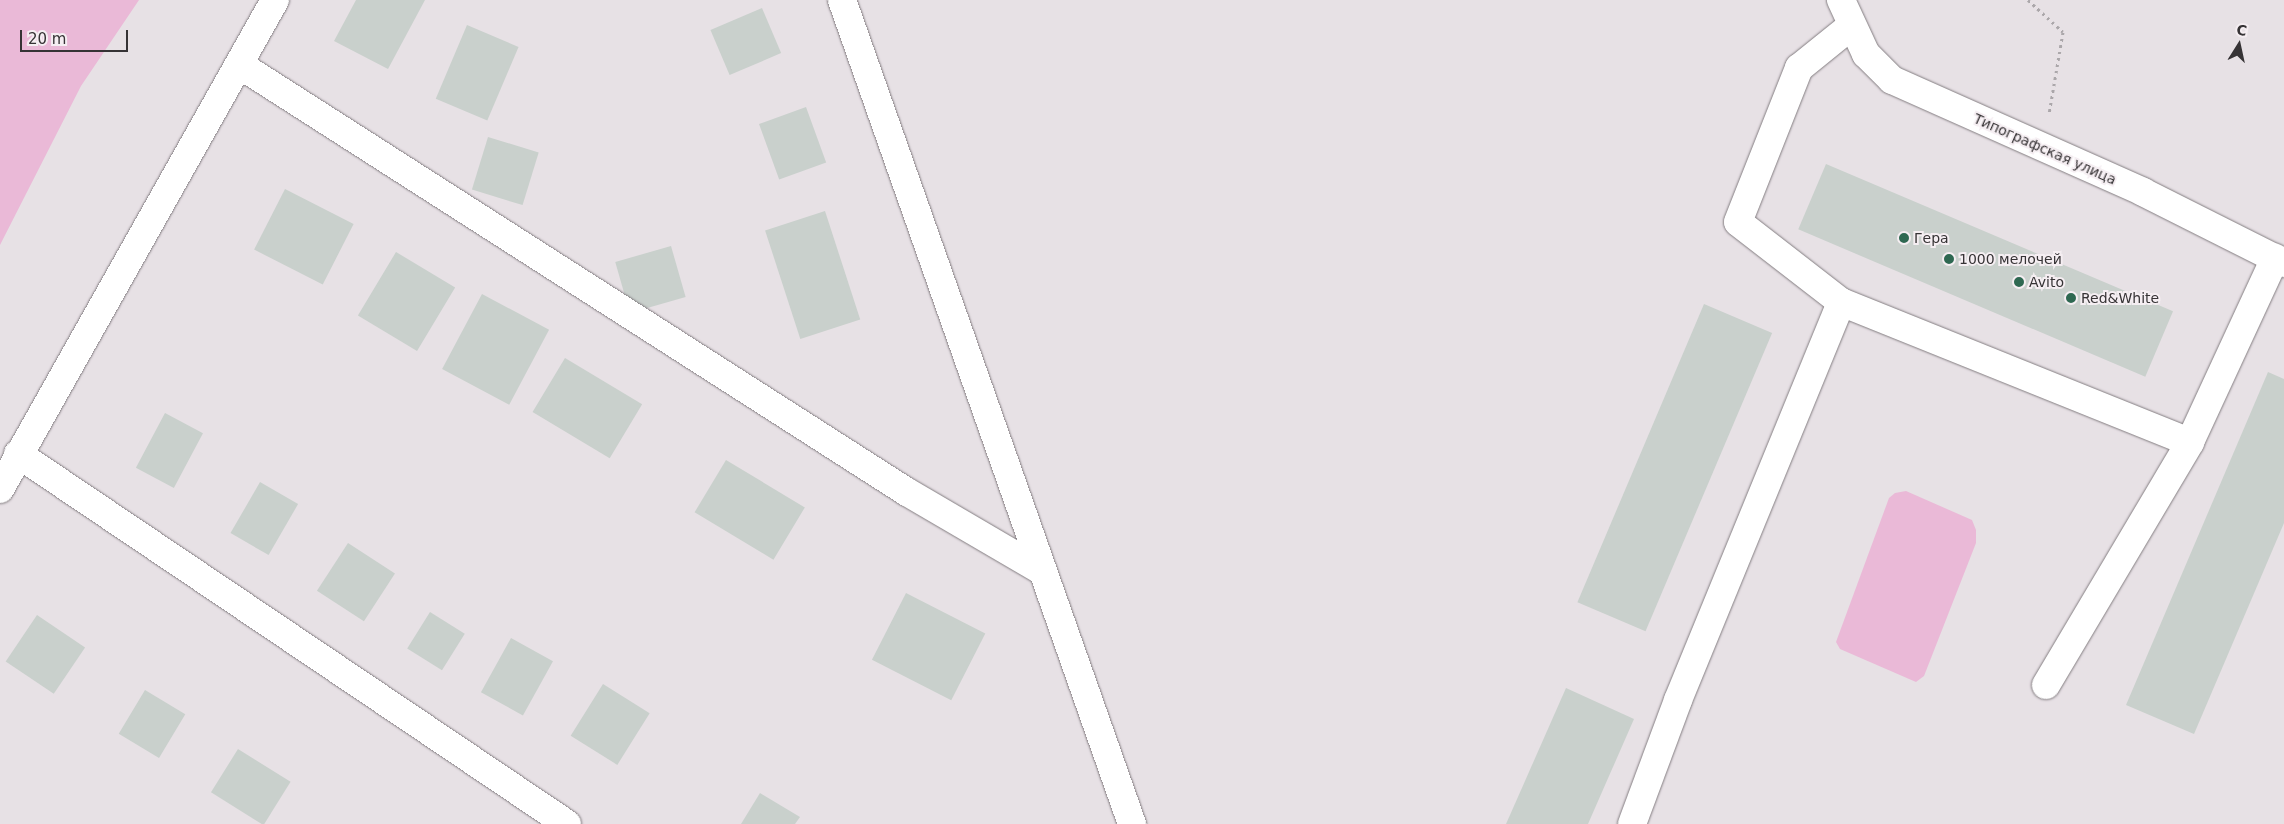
<!DOCTYPE html>
<meta charset="utf-8">
<style>
body{margin:0}
#map{position:relative;width:2284px;height:824px;overflow:hidden;background:#e7e1e5;font-family:"DejaVu Sans",sans-serif}
div>[style]{position:absolute}
.green>*{inset:0;background:#eab9d7}
.building>*{inset:0;background:#c9d0cc;transform-origin:0 0}
.path>*{height:3px;margin-top:-1.5px;transform-origin:0;background:repeating-linear-gradient(90deg,#aba7aa 0 2.5px,transparent 0 6.5px)}
.roads{filter:drop-shadow(0 0 1px #837d81) drop-shadow(0 0 1px #837d81)}
.minor>*{height:28px;margin:-14px;padding:0 14px;transform-origin:14px;border-radius:14px;background:#fff}
.dots>*{width:14px;height:14px;translate:-50% -50%;box-sizing:border-box;border:2px solid #f5eef2;border-radius:50%}
span{translate:-50% -50%;white-space:nowrap;text-align:center;line-height:1.15;-webkit-text-stroke:4px #f5eef2;paint-order:stroke}
.street-label{font-size:14px;color:#363335}
.poi-label{font-size:14px;color:#363335}
.left{translate:0 -50%;text-align:left}
.north{position:absolute;left:2214px;top:20px;width:50px;height:50px;-webkit-text-stroke:4px #f5eef2;paint-order:stroke;rotate:10deg;font-size:14px;font-weight:700;line-height:20px;text-align:center;color:#363335}
.north::after{content:'';display:block;margin:auto;width:18px;height:22px;background:#363335;clip-path:polygon(50% 0,100% 100%,50% 72%,0 100%)}
.scale{position:absolute;left:20px;top:30px;width:108px;height:22px;box-sizing:border-box;border:2px solid #363335;border-top:0;padding-left:6px;font-size:15px;line-height:18px;white-space:nowrap;color:#363335;-webkit-text-stroke:4px #f5eef2;paint-order:stroke}
</style>
<div id="map">
<div class="green">
<i style="clip-path:polygon(0 0,139px 0,81px 86px,0 245px)"></i>
<i style="clip-path:polygon(1906px 491px,1972px 520px,1976px 530px,1976px 543px,1924px 676px,1916px 682px,1840px 649px,1836px 642px,1889px 498px,1895px 493px)"></i>
</div>
<div class="building">
<i style="clip-path:polygon(356px 0,425px 0,388px 69px,334px 41px)"></i>
<i style="left:762px;top:8px;width:49px;height:56px;rotate:67deg"></i>
<i style="left:467px;top:25px;width:56px;height:80px;rotate:23deg"></i>
<i style="left:806px;top:107px;width:59px;height:50px;rotate:70deg"></i>
<i style="left:488px;top:137px;width:53px;height:55px;rotate:17deg"></i>
<i style="left:1826px;top:164px;width:377px;height:71px;rotate:23deg"></i>
<i style="left:285px;top:189px;width:77px;height:68px;rotate:27deg"></i>
<i style="left:825px;top:211px;width:114px;height:63px;rotate:72deg"></i>
<i style="left:671px;top:246px;width:53px;height:58px;rotate:74deg"></i>
<i style="left:396px;top:252px;width:69px;height:74px;rotate:31deg"></i>
<i style="left:482px;top:294px;width:76px;height:85px;rotate:28deg"></i>
<i style="left:1704px;top:304px;width:74px;height:324px;rotate:23deg"></i>
<i style="left:565px;top:358px;width:90px;height:63px;rotate:31deg"></i>
<i style="clip-path:polygon(2268px 372px,2284px 379px,2284px 523px,2194px 734px,2126px 705px)"></i>
<i style="left:165px;top:413px;width:43px;height:62px;rotate:28deg"></i>
<i style="left:726px;top:460px;width:92px;height:61px;rotate:31deg"></i>
<i style="left:260px;top:482px;width:44px;height:59px;rotate:30deg"></i>
<i style="left:348px;top:543px;width:56px;height:57px;rotate:33deg"></i>
<i style="left:906px;top:593px;width:89px;height:75px;rotate:27deg"></i>
<i style="left:430px;top:612px;width:41px;height:43px;rotate:32deg"></i>
<i style="left:37px;top:615px;width:58px;height:56px;rotate:34deg"></i>
<i style="left:511px;top:638px;width:48px;height:62px;rotate:29deg"></i>
<i style="left:603px;top:684px;width:55px;height:61px;rotate:32deg"></i>
<i style="clip-path:polygon(1566px 688px,1634px 719px,1588px 824px,1506px 824px)"></i>
<i style="left:145px;top:690px;width:47px;height:51px;rotate:31deg"></i>
<i style="left:238px;top:749px;width:62px;height:51px;rotate:32deg"></i>
<i style="clip-path:polygon(760px 793px,800px 817px,795px 824px,741px 824px)"></i>
</div>
<div class="path">
<i style="left:2028px;top:0;width:47px;rotate:42.4deg"></i>
<i style="left:2063px;top:32px;width:83px;rotate:99.7deg"></i>
</div>
<div class="roads">
<div class="minor">
<i style="left:842px;top:0;width:874px;rotate:70.61deg"></i>
<i style="left:1841px;top:0;width:60px;rotate:65.2deg"></i>
<i style="left:1866px;top:54px;width:37px;rotate:45deg"></i>
<i style="left:1892px;top:80px;width:275px;rotate:24deg"></i>
<i style="left:2143px;top:192px;width:158px;rotate:26.7deg"></i>
<i style="left:240px;top:65px;width:792px;rotate:32.63deg"></i>
<i style="left:907px;top:492px;width:156px;rotate:30.3deg"></i>
<i style="left:1841px;top:302px;width:130px;rotate:-142.2deg"></i>
<i style="left:1738px;top:222px;width:166px;rotate:-68.4deg"></i>
<i style="left:1799px;top:68px;width:67px;rotate:-38.9deg"></i>
<i style="left:18px;top:454px;width:662px;rotate:33.98deg"></i>
<i style="left:0;top:489px;width:561px;rotate:-60.65deg"></i>
<i style="left:2046px;top:685px;width:282px;rotate:-59.3deg"></i>
<i style="left:2190px;top:442px;width:203px;rotate:-65.2deg"></i>
<i style="left:1632px;top:824px;width:132px;rotate:-69.6deg"></i>
<i style="left:1678px;top:700px;width:430px;rotate:-67.7deg"></i>
<i style="left:1841px;top:302px;width:376px;rotate:21.9deg"></i>
</div>
</div>
<div class="dots">
<i style="left:1904px;top:238px;background:#2e6851"></i>
<i style="left:1949px;top:259px;background:#2e6851"></i>
<i style="left:2019px;top:282px;background:#2e6851"></i>
<i style="left:2071px;top:298px;background:#2e6851"></i>
</div>
<div class="street-label">
<span style="left:2045px;top:149px;rotate:24deg">Типографская улица</span>
</div>
<div class="poi-label">
<span class="left" style="left:1914px;top:238px">Гера</span>
<span class="left" style="left:1959px;top:259px">1000 мелочей</span>
<span class="left" style="left:2029px;top:282px">Avito</span>
<span class="left" style="left:2081px;top:298px">Red&amp;White</span>
</div>
<div class="north">С</div>
<div class="scale">20 m</div>
</div>
